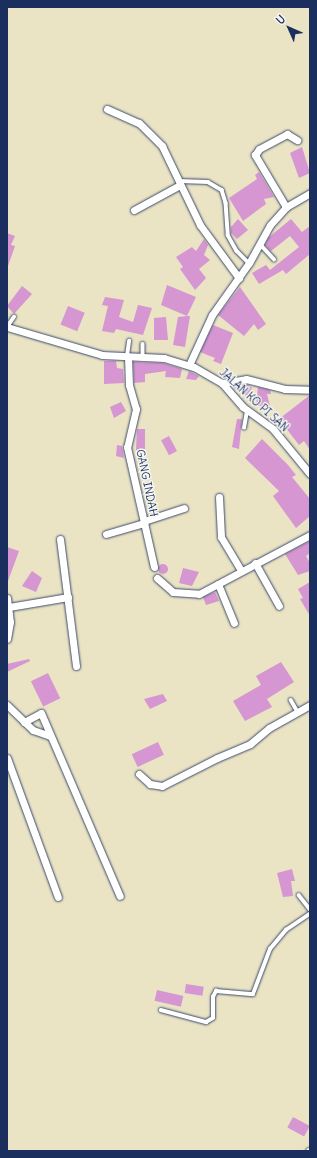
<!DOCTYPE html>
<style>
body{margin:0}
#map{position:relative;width:317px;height:1158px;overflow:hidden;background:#eae3c4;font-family:Delius,sans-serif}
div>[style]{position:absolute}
.building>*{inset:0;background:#d596d2;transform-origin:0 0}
.round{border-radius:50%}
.roads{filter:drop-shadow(0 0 1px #3a4a6d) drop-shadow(0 0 1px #3a4a6d)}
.lane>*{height:3.5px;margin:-1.75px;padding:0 1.75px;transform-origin:1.75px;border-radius:1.75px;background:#fff}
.street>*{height:7px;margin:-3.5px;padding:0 3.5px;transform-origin:3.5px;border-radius:3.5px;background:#fff}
span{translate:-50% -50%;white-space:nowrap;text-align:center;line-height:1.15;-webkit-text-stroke:3px #f6f6f2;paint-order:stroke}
.street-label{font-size:11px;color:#1b2f5e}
.frame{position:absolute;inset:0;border:8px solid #1b2f5e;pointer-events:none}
.north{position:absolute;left:269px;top:8px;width:40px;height:40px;-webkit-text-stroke:3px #f6f6f2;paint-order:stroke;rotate:315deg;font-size:11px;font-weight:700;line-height:16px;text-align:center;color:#1b2f5e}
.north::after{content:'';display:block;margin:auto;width:14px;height:18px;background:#1b2f5e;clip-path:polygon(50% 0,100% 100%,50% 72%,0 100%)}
</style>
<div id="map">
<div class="building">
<i style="clip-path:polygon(302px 147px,310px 173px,299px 178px,290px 153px)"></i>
<i style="clip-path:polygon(259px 172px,274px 197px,264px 199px,266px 204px,243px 221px,229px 198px,257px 179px,255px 175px)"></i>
<i style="clip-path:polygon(238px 219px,248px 230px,237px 239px,231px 233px,231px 227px)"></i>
<i style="clip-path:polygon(291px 219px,302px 232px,310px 226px,310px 254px,286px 274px,283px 270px,259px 284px,252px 273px,266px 265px,270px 270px,299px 247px,290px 236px,271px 251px,265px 245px,268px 238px)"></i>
<i style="clip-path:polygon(7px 233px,15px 236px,11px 245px,15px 246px,8px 266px)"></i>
<i style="clip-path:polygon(204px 239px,208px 245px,204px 255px,210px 260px,199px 269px,206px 278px,195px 290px,180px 269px,183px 267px,176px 257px,192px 247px,196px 251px)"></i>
<i style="clip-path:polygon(167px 285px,196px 297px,187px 316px,190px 316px,185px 347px,173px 345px,178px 317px,187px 316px,161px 305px)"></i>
<i style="clip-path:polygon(22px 286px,32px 294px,14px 314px,7px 306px)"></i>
<i style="clip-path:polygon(240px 287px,266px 324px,258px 330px,254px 324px,244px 336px,218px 315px)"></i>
<i style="clip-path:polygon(105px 297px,124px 300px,119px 317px,133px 322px,138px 305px,152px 308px,143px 335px,116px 329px,114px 333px,102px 331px,108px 306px,102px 305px)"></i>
<i style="left:68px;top:306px;width:18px;height:20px;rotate:22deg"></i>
<i style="clip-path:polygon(166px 317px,168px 340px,154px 340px,154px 318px)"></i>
<i style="clip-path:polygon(213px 325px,233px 333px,221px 364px,213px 361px,215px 358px,200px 352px)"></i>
<i style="clip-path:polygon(104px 361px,116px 361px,117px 368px,123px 369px,124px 383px,104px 384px)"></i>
<i style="clip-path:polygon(133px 362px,163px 363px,182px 369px,180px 378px,165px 377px,166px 371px,145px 374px,145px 382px,134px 383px)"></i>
<i style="clip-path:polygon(189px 371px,199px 376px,196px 380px,186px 379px)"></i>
<i style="clip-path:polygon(247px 384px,252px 388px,247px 396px,235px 388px,237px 386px)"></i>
<i style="clip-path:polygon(258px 387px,270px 390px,271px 394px,267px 394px,270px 406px,256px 406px)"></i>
<i style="clip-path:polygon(310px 395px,310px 450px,304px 441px,299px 445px,279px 419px)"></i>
<i style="clip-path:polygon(121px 402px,126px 411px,114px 418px,110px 407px)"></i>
<i style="clip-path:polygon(237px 419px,242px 419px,239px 449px,232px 447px)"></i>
<i style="clip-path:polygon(137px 429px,145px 429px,145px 449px,136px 450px)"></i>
<i style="left:169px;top:436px;width:17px;height:9px;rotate:62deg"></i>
<i style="clip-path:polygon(262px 439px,288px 465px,296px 475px,292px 477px,310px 499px,310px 516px,296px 528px,273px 496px,279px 491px,245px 458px)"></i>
<i style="clip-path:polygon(117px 445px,122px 446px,124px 458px,116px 456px)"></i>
<i style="clip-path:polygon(310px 541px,310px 553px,306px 556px,310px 563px,310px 571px,298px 575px,285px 554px)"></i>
<i style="clip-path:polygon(7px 547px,19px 551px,8px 581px,7px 581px)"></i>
<i class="round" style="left:158px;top:564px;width:10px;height:10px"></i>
<i style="clip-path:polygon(183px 568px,199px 572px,192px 586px,179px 583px)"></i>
<i style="clip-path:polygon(32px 571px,42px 578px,36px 592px,22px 586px)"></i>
<i style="clip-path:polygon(310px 582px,310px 616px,300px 599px,303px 598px,298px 589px)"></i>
<i style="clip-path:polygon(215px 592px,219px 601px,206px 605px,203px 597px)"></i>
<i style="clip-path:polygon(29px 659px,30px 661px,7px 672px,7px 664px)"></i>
<i style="clip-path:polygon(281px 662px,294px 682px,267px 699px,272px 707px,245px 721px,233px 701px,261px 685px,256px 676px)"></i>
<i style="left:48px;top:673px;width:28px;height:19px;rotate:64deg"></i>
<i style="clip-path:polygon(163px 694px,167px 701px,150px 709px,144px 699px)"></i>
<i style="left:158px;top:742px;width:14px;height:29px;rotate:65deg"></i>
<i style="clip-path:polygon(292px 869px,295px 881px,291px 881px,293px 896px,283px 897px,277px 873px)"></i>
<i style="left:186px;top:984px;width:18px;height:9px;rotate:9deg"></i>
<i style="left:157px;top:990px;width:27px;height:11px;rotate:13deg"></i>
<i style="left:293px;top:1117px;width:19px;height:12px;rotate:28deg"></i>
</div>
<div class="roads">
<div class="lane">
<i style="left:179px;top:181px;width:29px;rotate:2deg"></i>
<i style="left:208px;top:182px;width:16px;rotate:30deg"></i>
<i style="left:222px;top:190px;width:14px;rotate:73deg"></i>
<i style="left:226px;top:203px;width:32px;rotate:86deg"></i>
<i style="left:228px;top:235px;width:18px;rotate:61deg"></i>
<i style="left:237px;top:251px;width:17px;rotate:45deg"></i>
<i style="left:260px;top:244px;width:21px;rotate:47deg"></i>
<i style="left:7px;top:327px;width:12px;rotate:-55deg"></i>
<i style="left:143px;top:344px;width:13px;rotate:90deg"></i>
<i style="left:127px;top:356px;width:15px;rotate:-82deg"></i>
<i style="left:244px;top:428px;width:17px;rotate:-80deg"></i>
<i style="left:291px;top:700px;width:14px;rotate:60deg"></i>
<i style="left:299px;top:895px;width:18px;rotate:52deg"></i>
<i style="left:161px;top:1010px;width:47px;rotate:14.9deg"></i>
<i style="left:206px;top:1022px;width:8px;rotate:-30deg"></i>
<i style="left:213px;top:1018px;width:21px;rotate:-90deg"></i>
<i style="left:213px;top:997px;width:7px;rotate:-63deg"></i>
<i style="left:216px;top:991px;width:37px;rotate:5deg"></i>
<i style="left:253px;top:994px;width:48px;rotate:-69.3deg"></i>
<i style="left:270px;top:949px;width:25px;rotate:-50deg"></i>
<i style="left:286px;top:930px;width:29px;rotate:-34deg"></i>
</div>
<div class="street">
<i style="left:107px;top:109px;width:35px;rotate:24deg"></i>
<i style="left:139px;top:123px;width:33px;rotate:45deg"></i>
<i style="left:162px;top:146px;width:88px;rotate:64.3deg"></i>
<i style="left:200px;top:225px;width:66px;rotate:53.7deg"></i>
<i style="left:286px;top:207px;width:61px;rotate:-120.8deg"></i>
<i style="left:255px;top:155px;width:7px;rotate:-56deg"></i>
<i style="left:259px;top:149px;width:32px;rotate:-28deg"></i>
<i style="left:287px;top:134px;width:12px;rotate:31deg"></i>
<i style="left:134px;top:210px;width:52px;rotate:-28.5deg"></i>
<i style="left:7px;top:327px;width:99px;rotate:16.4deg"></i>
<i style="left:102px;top:355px;width:62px;rotate:2.8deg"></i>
<i style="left:164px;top:358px;width:31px;rotate:17deg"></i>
<i style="left:194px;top:367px;width:32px;rotate:30deg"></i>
<i style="left:222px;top:383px;width:32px;rotate:49deg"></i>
<i style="left:243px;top:407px;width:37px;rotate:36deg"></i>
<i style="left:273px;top:429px;width:58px;rotate:50.6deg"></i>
<i style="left:128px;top:357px;width:28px;rotate:88deg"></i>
<i style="left:129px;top:385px;width:25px;rotate:74deg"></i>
<i style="left:136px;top:409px;width:39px;rotate:103deg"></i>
<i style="left:127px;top:447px;width:123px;rotate:77.3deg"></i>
<i style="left:189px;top:365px;width:55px;rotate:-65.3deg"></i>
<i style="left:212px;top:315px;width:64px;rotate:-54.6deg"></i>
<i style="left:249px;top:263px;width:43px;rotate:-61.1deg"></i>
<i style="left:270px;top:225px;width:24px;rotate:-48deg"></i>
<i style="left:286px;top:207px;width:28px;rotate:-30deg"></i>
<i style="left:222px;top:383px;width:24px;rotate:-9deg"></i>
<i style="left:246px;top:379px;width:40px;rotate:14.4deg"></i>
<i style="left:285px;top:389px;width:25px;rotate:2deg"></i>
<i style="left:219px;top:497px;width:40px;rotate:87.1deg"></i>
<i style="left:221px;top:537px;width:39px;rotate:59deg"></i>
<i style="left:144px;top:521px;width:42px;rotate:-18deg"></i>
<i style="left:106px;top:534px;width:40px;rotate:-16deg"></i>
<i style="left:60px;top:539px;width:128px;rotate:82.8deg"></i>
<i style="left:255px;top:563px;width:49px;rotate:60.8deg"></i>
<i style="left:157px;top:578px;width:21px;rotate:41deg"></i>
<i style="left:173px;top:592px;width:26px;rotate:4deg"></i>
<i style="left:199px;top:594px;width:126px;rotate:-28deg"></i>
<i style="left:218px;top:584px;width:42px;rotate:67.7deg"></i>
<i style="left:7px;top:598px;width:24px;rotate:83deg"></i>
<i style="left:10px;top:622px;width:17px;rotate:100deg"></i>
<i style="left:9px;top:607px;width:60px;rotate:-9.6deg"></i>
<i style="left:7px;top:705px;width:36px;rotate:44deg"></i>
<i style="left:33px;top:730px;width:18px;rotate:19deg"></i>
<i style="left:24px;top:722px;width:19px;rotate:-28deg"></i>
<i style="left:41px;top:713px;width:199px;rotate:66.7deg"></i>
<i style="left:7px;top:758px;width:148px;rotate:69.9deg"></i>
<i style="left:139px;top:774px;width:15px;rotate:42deg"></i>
<i style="left:150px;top:784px;width:12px;rotate:9deg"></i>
<i style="left:162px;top:786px;width:62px;rotate:-27deg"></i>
<i style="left:217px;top:758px;width:36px;rotate:-23deg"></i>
<i style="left:250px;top:744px;width:25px;rotate:-40deg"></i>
<i style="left:269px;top:728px;width:47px;rotate:-29.3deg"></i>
<i style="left:309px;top:1151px;width:1px"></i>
</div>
</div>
<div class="street-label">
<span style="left:254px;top:400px;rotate:42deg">JALAN KO PI SAN</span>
<span style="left:147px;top:483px;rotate:78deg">GANG INDAH</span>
</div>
<div class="frame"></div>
<div class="north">U</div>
</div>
